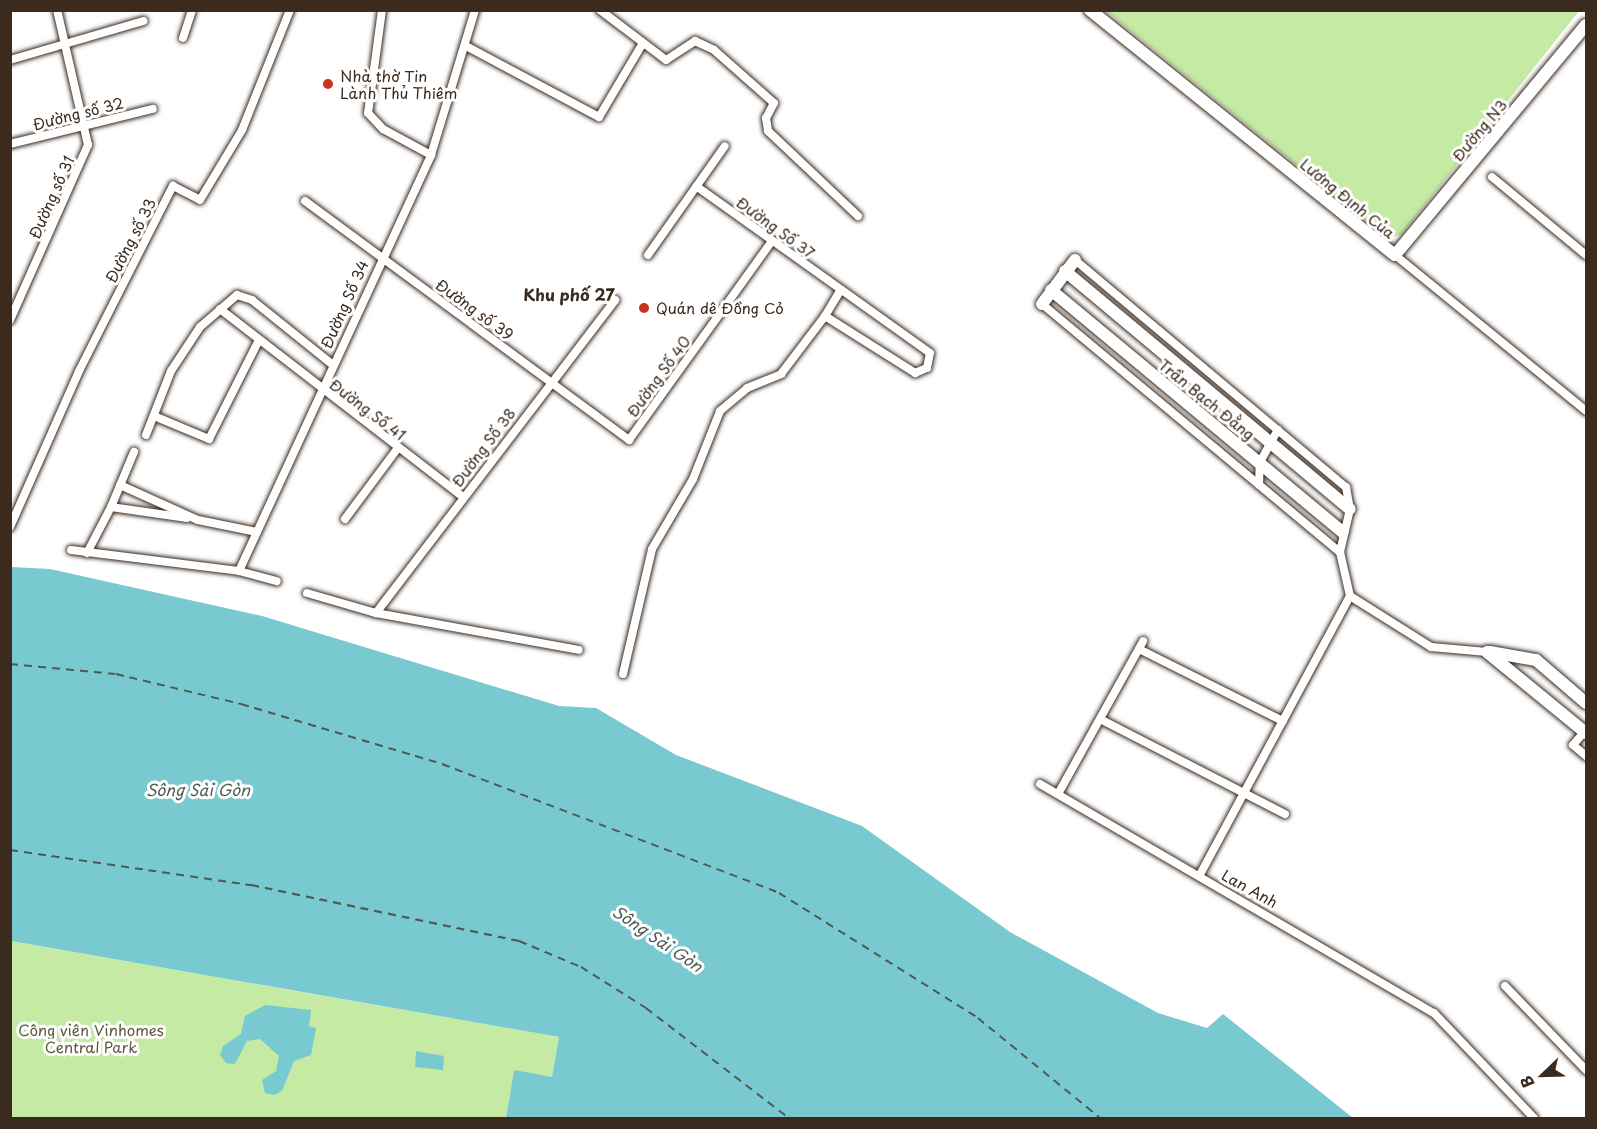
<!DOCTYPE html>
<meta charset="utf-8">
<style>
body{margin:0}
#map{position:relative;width:1597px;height:1129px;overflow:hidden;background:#fff;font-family:"Playpen Sans",sans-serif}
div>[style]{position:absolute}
.green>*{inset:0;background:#c5eaa4}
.water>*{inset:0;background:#78c9d0}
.ferry>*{height:1.5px;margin-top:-0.75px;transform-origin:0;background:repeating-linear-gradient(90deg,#4d5a53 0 8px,transparent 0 14px)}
.roads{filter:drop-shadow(0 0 2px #3b2a1e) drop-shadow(0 0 2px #3b2a1e)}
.street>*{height:8px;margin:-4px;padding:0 4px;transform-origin:4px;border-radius:4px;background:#fff}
.secondary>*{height:12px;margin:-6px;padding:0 6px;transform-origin:6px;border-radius:6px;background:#fff}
.dots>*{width:16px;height:16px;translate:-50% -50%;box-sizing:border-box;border:3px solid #fff;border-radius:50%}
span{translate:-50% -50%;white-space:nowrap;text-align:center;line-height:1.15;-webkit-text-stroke:6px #fff;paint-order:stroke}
.poi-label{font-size:15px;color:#3b2a1e}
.left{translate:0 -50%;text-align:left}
.street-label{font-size:15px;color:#3b2a1e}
.park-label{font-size:15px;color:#5e5a40}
.neighbourhood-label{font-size:16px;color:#3b2a1e;font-weight:700}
.water-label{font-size:16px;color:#4d5a53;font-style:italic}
.frame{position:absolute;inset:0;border:12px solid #3b2a1e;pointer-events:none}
.north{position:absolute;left:1513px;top:1045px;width:60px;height:60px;-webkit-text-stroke:4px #fff;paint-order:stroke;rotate:247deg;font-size:16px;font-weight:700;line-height:24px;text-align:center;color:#3b2a1e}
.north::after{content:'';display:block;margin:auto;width:21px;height:27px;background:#3b2a1e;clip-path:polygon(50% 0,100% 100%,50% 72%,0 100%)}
</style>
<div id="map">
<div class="green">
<i style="clip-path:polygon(1106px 11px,1579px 11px,1401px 235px,1387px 238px)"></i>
<i style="clip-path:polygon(10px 941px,559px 1037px,552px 1077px,514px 1071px,506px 1118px,11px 1118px)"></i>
</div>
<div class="water">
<i style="clip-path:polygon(11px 567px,50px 569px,262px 616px,559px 706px,596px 708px,676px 755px,862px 826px,1010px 932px,1158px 1013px,1207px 1028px,1223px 1014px,1353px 1118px,506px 1118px,514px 1070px,552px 1077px,559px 1037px,11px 941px)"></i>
<i style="clip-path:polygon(265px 1005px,311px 1010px,309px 1026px,316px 1028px,311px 1055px,294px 1061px,282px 1091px,274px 1095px,265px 1093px,262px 1080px,276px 1071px,279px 1056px,260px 1039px,247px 1041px,235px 1064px,226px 1063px,220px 1055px,223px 1046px,241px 1034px,245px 1016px)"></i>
<i style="clip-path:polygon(416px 1051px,444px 1056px,443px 1070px,415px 1067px)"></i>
</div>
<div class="ferry">
<i style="left:10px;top:664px;width:106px;rotate:5.4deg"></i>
<i style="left:116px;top:674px;width:129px;rotate:13.5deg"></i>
<i style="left:241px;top:704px;width:210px;rotate:16.6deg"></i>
<i style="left:442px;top:764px;width:361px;rotate:20.9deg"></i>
<i style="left:779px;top:893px;width:235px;rotate:32.1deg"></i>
<i style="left:978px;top:1018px;width:158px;rotate:39.3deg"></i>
<i style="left:10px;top:850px;width:244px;rotate:8.3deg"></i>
<i style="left:251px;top:885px;width:274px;rotate:11.8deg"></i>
<i style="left:519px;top:941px;width:67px;rotate:22.8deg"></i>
<i style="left:581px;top:967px;width:77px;rotate:32.2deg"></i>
<i style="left:646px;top:1008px;width:180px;rotate:37.6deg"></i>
</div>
<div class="roads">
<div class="street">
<i style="left:382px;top:10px;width:104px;rotate:97.7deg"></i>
<i style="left:368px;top:113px;width:22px;rotate:47deg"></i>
<i style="left:383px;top:129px;width:55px;rotate:28.4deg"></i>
<i style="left:600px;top:10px;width:83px;rotate:37.1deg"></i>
<i style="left:666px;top:60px;width:35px;rotate:-33deg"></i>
<i style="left:695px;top:41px;width:21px;rotate:25deg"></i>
<i style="left:714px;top:50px;width:80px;rotate:41.5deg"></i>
<i style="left:774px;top:103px;width:17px;rotate:118deg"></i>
<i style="left:766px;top:118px;width:13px;rotate:81deg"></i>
<i style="left:768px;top:131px;width:124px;rotate:43.4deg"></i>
<i style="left:183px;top:38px;width:29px;rotate:-72deg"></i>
<i style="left:466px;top:46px;width:151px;rotate:28.1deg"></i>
<i style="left:599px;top:117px;width:86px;rotate:-59.3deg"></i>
<i style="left:10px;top:60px;width:139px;rotate:-16.3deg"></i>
<i style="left:10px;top:144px;width:147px;rotate:-13.8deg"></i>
<i style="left:1492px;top:177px;width:122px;rotate:39.7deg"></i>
<i style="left:305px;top:201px;width:403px;rotate:36.4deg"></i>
<i style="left:629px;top:440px;width:245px;rotate:-54.3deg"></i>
<i style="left:648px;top:255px;width:133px;rotate:-54.8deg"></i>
<i style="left:1395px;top:255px;width:247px;rotate:39.2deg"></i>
<i style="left:1075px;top:260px;width:354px;rotate:40deg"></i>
<i style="left:1346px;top:487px;width:22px;rotate:80deg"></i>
<i style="left:1350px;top:509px;width:44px;rotate:103.1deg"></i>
<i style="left:1340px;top:552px;width:45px;rotate:77.2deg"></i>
<i style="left:1350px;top:596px;width:317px;rotate:118.3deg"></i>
<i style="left:1042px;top:304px;width:388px;rotate:39.8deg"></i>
<i style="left:220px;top:309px;width:307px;rotate:37.7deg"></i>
<i style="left:825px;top:316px;width:31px;rotate:-59deg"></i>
<i style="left:10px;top:320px;width:192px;rotate:-66deg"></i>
<i style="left:88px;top:145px;width:139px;rotate:-102.9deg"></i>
<i style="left:154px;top:416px;width:60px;rotate:22.7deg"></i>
<i style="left:209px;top:439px;width:111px;rotate:-63.2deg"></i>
<i style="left:146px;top:435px;width:69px;rotate:-68.7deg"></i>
<i style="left:171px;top:371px;width:53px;rotate:-56.6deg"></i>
<i style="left:200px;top:327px;width:49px;rotate:-40.9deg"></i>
<i style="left:237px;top:295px;width:16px;rotate:18deg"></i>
<i style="left:252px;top:300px;width:102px;rotate:38.7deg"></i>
<i style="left:120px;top:485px;width:85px;rotate:24.2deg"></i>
<i style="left:198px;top:520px;width:60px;rotate:11.5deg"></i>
<i style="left:1259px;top:485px;width:23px;rotate:-88deg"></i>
<i style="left:1260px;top:462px;width:37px;rotate:-61deg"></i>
<i style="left:111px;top:507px;width:60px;rotate:-67.3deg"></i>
<i style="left:345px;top:519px;width:89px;rotate:-53.3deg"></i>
<i style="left:10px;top:527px;width:171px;rotate:-66.1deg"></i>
<i style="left:79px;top:371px;width:208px;rotate:-63.1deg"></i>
<i style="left:173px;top:186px;width:30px;rotate:27deg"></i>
<i style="left:200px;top:200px;width:82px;rotate:-59deg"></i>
<i style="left:242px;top:130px;width:129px;rotate:-68.2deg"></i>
<i style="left:71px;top:550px;width:169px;rotate:7.1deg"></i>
<i style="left:239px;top:571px;width:39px;rotate:15deg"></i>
<i style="left:87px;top:553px;width:52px;rotate:-62.4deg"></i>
<i style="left:111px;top:507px;width:77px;rotate:8.2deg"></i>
<i style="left:239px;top:571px;width:458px;rotate:-65.2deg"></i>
<i style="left:431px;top:155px;width:152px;rotate:-73.1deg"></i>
<i style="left:307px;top:593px;width:72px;rotate:16.2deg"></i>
<i style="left:376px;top:613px;width:206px;rotate:10.3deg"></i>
<i style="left:1350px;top:596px;width:96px;rotate:32.2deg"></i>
<i style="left:1431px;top:647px;width:56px;rotate:5.1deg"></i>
<i style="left:376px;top:613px;width:394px;rotate:-52.6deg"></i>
<i style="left:1139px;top:649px;width:161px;rotate:26.6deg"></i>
<i style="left:623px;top:674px;width:128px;rotate:-76.9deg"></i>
<i style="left:652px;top:549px;width:81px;rotate:-59.6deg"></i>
<i style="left:693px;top:479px;width:73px;rotate:-68.3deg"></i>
<i style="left:720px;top:411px;width:35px;rotate:-40deg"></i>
<i style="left:747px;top:388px;width:37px;rotate:-22deg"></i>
<i style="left:781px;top:374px;width:73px;rotate:-52.8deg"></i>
<i style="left:825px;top:316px;width:107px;rotate:32.3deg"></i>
<i style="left:915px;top:373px;width:13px;rotate:-23deg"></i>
<i style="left:927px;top:368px;width:15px;rotate:-79deg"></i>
<i style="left:930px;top:353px;width:287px;rotate:-144.5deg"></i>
<i style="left:1100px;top:719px;width:208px;rotate:27.2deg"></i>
<i style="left:1586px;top:730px;width:20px;rotate:131deg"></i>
<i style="left:1573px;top:745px;width:17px;rotate:40deg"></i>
<i style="left:1040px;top:784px;width:456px;rotate:30.2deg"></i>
<i style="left:1434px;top:1013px;width:145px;rotate:46.4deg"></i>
<i style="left:1058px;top:794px;width:175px;rotate:-60.9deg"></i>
<i style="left:1505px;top:986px;width:117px;rotate:46deg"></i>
</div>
<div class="secondary">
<i style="left:1090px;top:10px;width:391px;rotate:38.8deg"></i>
<i style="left:1395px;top:255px;width:299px;rotate:-50.3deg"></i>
<i style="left:1065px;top:271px;width:371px;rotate:39.9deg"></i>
<i style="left:1051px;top:290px;width:379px;rotate:39.7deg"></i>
<i style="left:1042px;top:304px;width:55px;rotate:-53.1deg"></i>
<i style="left:1487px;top:652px;width:128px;rotate:39.3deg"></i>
<i style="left:1490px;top:652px;width:47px;rotate:9.9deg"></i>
<i style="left:1536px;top:660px;width:66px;rotate:40.7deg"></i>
</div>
</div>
<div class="dots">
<i style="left:328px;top:84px;background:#c8321e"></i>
<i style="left:644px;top:308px;background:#c8321e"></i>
</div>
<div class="poi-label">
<span class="left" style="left:340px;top:84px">Nhà thờ Tin<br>Lành Thủ Thiêm</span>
<span class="left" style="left:656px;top:308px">Quán dê Đồng Cỏ</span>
</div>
<div class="street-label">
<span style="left:78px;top:113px;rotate:-14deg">Đường số 32</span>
<span style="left:1479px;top:130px;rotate:-50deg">Đường N3</span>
<span style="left:51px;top:197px;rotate:-66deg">Đường số 31</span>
<span style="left:1348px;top:198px;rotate:39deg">Lương Định Của</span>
<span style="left:776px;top:227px;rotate:36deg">Đường Số 37</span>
<span style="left:130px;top:240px;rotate:-63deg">Đường số 33</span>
<span style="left:344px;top:304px;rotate:-66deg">Đường Số 34</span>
<span style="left:475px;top:309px;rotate:36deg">Đường số 39</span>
<span style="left:658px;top:376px;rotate:-54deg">Đường Số 40</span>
<span style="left:1207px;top:399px;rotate:39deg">Trần Bạch Đằng</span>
<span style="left:368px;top:409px;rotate:37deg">Đường Số 41</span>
<span style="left:483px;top:447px;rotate:-53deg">Đường Số 38</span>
<span style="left:1250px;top:888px;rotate:29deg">Lan Anh</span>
</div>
<div class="park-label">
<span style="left:91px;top:1038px">Công viên Vinhomes<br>Central Park</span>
</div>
<div class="neighbourhood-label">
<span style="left:569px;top:294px">Khu phố 27</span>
</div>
<div class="water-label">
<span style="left:198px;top:789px">Sông Sài Gòn</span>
<span style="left:658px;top:938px;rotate:34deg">Sông Sài Gòn</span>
</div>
<div class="frame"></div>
<div class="north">B</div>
</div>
